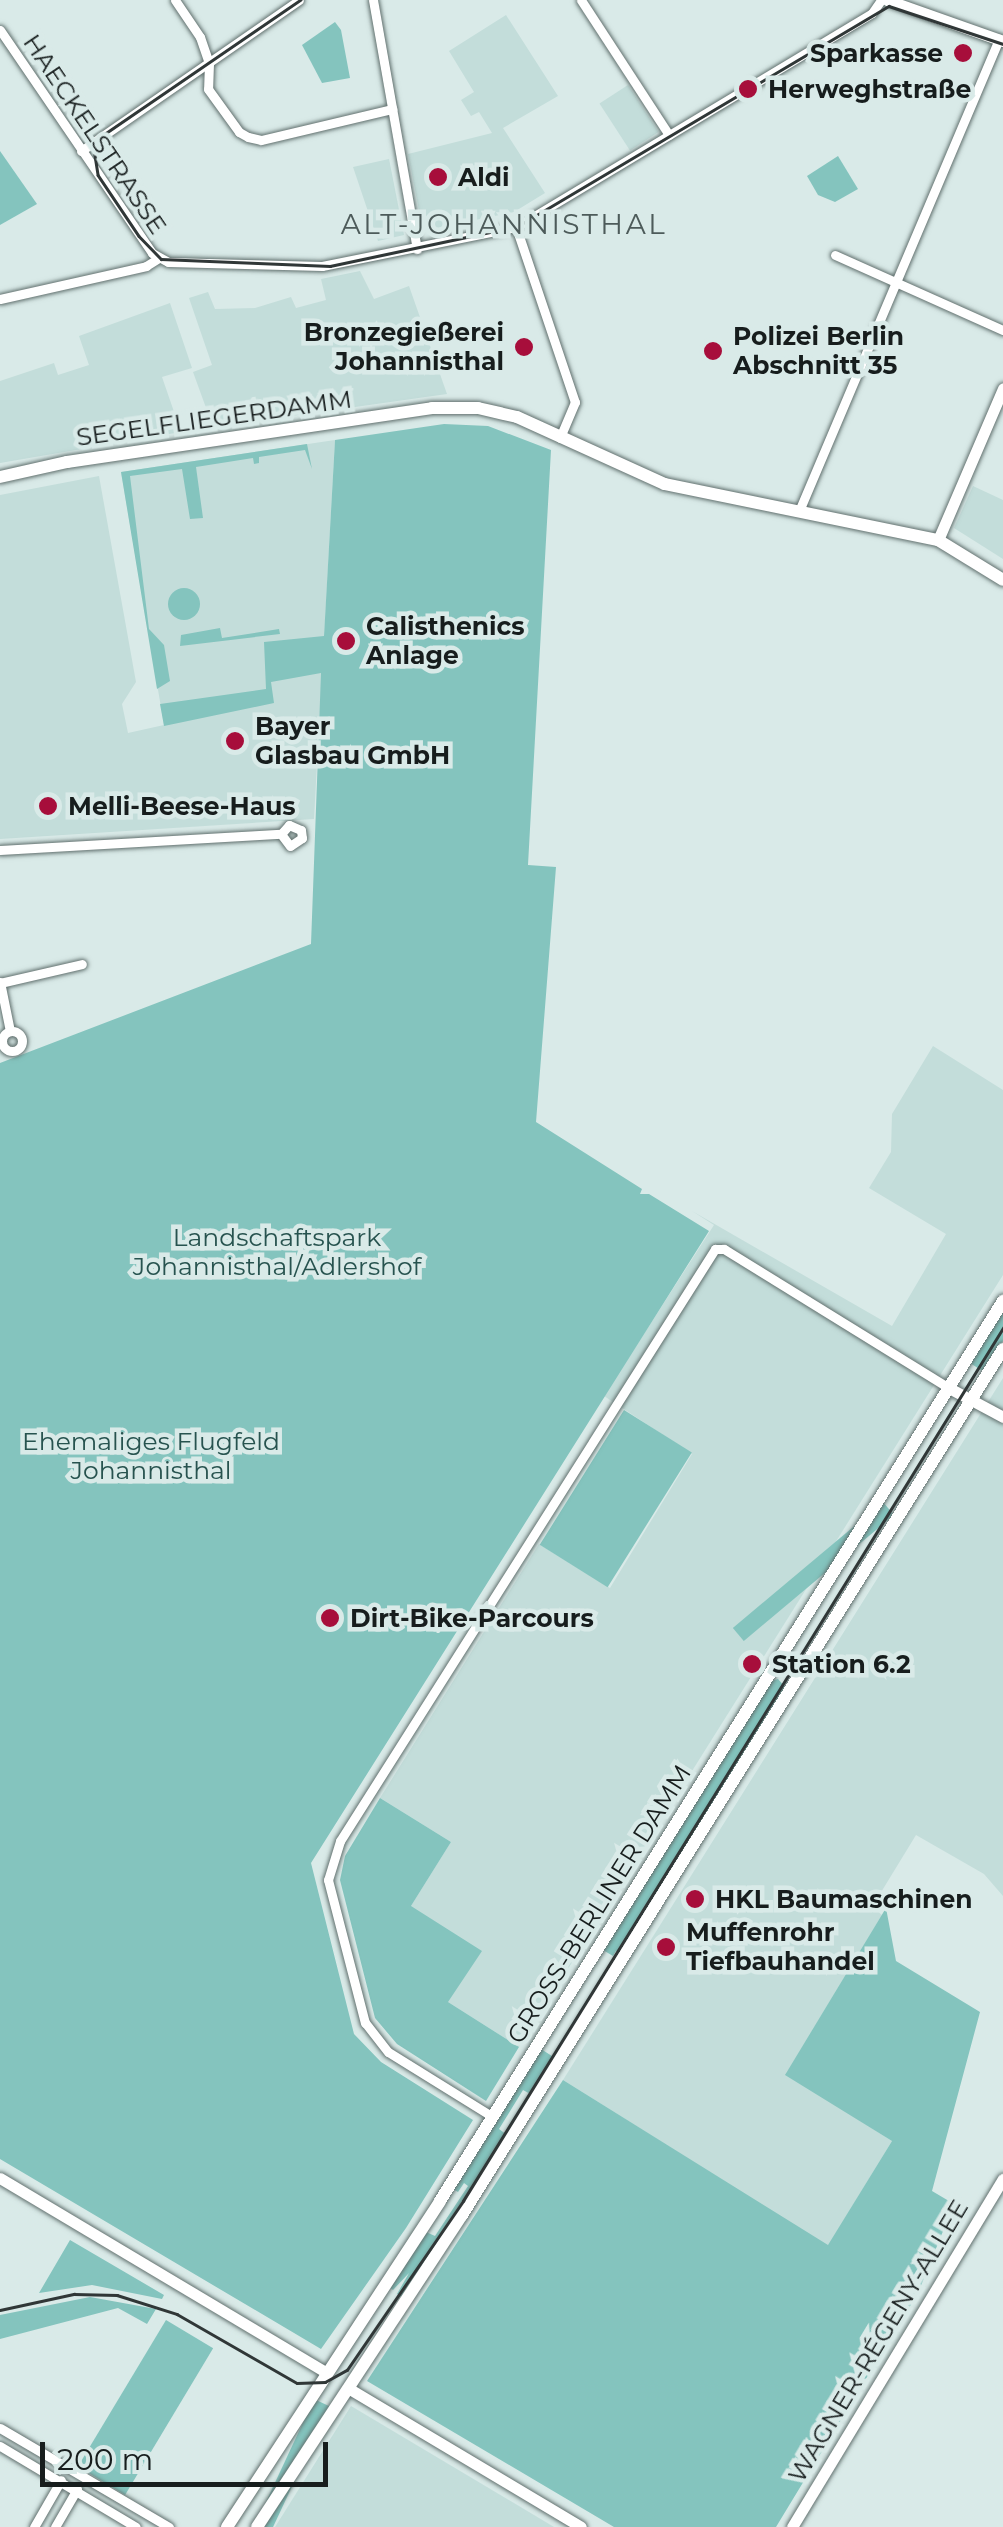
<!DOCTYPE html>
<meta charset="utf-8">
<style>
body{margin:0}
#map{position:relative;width:1003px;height:2527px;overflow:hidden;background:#d9eae8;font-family:Montserrat,sans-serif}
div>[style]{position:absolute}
.built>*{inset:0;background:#c3ddda;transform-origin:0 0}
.green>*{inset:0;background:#84c4be;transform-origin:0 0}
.round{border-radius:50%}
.roads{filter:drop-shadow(0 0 2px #61706e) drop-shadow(0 0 2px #61706e)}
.minor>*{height:9px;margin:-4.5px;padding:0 4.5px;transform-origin:4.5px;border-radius:4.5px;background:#fff}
.minor>.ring{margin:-4.5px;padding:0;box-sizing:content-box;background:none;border:9px solid #fff;border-radius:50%}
.tertiary>*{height:11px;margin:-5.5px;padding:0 5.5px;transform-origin:5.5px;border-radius:5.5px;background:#fff}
.secondary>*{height:12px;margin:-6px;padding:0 6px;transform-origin:6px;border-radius:6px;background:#fff}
.tram>*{height:2.5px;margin:-1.25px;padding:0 1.25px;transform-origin:1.25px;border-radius:1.25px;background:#303737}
.dots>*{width:28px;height:28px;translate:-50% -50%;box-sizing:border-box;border:5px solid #d9eae8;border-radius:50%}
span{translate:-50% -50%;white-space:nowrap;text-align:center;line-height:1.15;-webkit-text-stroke:9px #d9eae8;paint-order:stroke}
.poi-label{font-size:25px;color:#171d1d;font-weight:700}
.right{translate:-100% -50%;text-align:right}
.left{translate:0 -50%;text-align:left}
.street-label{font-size:25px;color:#171d1d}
.park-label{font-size:25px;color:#27534f}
.neighbourhood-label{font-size:28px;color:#4d5b5a;letter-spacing:2.5px}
.scale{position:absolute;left:40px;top:2442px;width:288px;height:45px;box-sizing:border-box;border:5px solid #171d1d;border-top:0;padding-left:12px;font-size:30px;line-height:35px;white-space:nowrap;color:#171d1d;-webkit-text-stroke:8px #d9eae8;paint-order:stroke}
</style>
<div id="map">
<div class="built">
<i style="clip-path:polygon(506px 15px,558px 96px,503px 128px,545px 193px,514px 212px,423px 231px,408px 154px,492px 133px,479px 112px,471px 116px,461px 100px,474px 92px,449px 51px)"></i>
<i style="left:628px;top:85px;width:56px;height:34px;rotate:57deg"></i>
<i style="clip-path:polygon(389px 159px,404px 235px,378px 241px,353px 167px)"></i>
<i style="clip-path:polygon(360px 271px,374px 299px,409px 286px,447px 394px,213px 427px,193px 372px,212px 365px,189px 298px,208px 292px,215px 309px,255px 308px,291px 297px,296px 308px,326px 300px,321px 279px)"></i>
<i style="clip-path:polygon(170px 303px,192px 368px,162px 377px,181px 432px,0 463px,0 381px,54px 363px,58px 375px,89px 365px,79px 336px)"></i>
<i style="clip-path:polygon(335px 440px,314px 819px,0 839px,0 495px,99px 476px,136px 682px,122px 704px,128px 733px,164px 725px,121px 472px)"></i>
<i style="clip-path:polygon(973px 486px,1003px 500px,1003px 559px,954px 528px)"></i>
<i style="clip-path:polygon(933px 1046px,1003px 1090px,1003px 1275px,519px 2047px,448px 2002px,411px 1906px,451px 1842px,380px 1798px,539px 1544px,610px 1588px,692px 1454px,604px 1396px,714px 1225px,692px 1211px,892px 1326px,946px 1234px,869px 1188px,891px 1152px,892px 1114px)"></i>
<i style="clip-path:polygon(1003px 1378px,1003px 1896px,984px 1874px,916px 1835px,872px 1907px,882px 1915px,786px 2074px,892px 2141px,828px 2246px,563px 2080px)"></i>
<i style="clip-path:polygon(351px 2406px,497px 2493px,554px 2527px,275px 2527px)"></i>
</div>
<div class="green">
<i style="clip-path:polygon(335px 22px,341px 30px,350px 78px,322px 83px,302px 45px)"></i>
<i style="clip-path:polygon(0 151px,37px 204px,0 225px)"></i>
<i style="clip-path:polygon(838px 156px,858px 189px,835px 202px,818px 195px,807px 176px)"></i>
<i style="clip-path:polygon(444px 424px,488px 426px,551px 450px,528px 865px,556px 867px,536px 1122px,642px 1189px,640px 1194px,649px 1194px,709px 1231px,311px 1863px,354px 2034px,381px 2062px,473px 2120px,406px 2228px,321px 2349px,0 2159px,0 1063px,311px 944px,321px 673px,271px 682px,274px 703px,164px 726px,160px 704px,266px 689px,264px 642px,324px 636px,335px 440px)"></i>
<i style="clip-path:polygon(307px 444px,312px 469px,305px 450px,259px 457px,259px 463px,254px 464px,253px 458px,196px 467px,203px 518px,190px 519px,182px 469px,130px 476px,149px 629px,164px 645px,170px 681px,157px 689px,121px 472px)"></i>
<i class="round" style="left:168px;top:588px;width:32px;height:32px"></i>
<i style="clip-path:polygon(220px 628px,222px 638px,279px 629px,280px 634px,180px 646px,181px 635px)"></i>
<i style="clip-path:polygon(1003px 1310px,1003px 1341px,984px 1372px,970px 1363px)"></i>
<i style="left:624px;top:1410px;width:80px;height:159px;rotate:32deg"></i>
<i style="left:883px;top:1502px;width:17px;height:196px;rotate:50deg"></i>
<i style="clip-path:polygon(778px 1679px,786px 1688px,620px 1954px,616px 1951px,613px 1956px,603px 1950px,771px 1681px)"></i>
<i style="clip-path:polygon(380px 1798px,451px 1842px,411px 1906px,482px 1951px,448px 2002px,519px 2047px,486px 2101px,397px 2044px,375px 2018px,340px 1880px,345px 1856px)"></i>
<i style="clip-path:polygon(886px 1908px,896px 1961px,980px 2012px,932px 2191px,954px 2204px,918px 2293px,776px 2527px,614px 2527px,367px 2381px,563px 2080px,828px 2245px,892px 2141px,785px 2075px)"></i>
<i style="clip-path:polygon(541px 2049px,555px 2058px,532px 2095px,523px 2090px,499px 2129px,507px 2135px,402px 2297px,397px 2294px,409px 2273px,393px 2290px,389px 2287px,426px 2232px,435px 2236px,468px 2186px,464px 2183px,458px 2192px,453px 2189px)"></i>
<i style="clip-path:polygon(70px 2240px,164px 2295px,162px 2299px,92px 2285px,39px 2293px)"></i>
<i style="clip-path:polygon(90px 2297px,156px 2309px,147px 2324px,118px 2308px,0 2339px,0 2315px)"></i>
<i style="left:166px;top:2320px;width:55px;height:171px;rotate:31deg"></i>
<i style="left:314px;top:2399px;width:17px;height:151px;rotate:25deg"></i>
</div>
<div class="roads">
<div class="minor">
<i style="left:175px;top:0;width:45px;rotate:56deg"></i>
<i style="left:200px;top:37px;width:28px;rotate:71deg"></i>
<i style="left:209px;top:63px;width:26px;rotate:92deg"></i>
<i style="left:208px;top:89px;width:53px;rotate:54.2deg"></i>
<i style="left:239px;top:132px;width:10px;rotate:29deg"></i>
<i style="left:248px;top:137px;width:13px;rotate:13deg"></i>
<i style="left:261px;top:140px;width:135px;rotate:-13.3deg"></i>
<i style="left:373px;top:0;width:253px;rotate:80deg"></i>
<i style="left:581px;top:0;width:161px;rotate:56.9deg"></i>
<i style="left:0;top:30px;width:270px;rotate:55.7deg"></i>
<i style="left:152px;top:253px;width:18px;rotate:29deg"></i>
<i style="left:168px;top:262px;width:154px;rotate:1.5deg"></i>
<i style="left:322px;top:266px;width:198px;rotate:-11.4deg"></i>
<i style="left:516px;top:227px;width:415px;rotate:-31deg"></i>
<i style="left:872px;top:13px;width:16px;rotate:-55deg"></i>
<i style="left:81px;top:151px;width:265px;rotate:-34.7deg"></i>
<i style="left:516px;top:227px;width:185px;rotate:71.4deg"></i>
<i style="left:575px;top:402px;width:39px;rotate:113deg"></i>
<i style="left:835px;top:255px;width:184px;rotate:24.1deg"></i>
<i style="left:0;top:299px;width:150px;rotate:-12.7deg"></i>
<i style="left:146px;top:266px;width:15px;rotate:-32deg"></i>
<i style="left:799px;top:511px;width:513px;rotate:-67.04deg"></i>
<i style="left:0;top:850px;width:281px;rotate:-3.3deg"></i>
<i style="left:281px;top:834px;width:12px;rotate:-48deg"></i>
<i style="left:289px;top:825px;width:13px;rotate:23deg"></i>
<i style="left:301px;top:830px;width:8px;rotate:83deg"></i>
<i style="left:302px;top:838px;width:14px;rotate:146deg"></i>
<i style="left:290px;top:846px;width:15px;rotate:-127deg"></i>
<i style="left:0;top:982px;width:50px;rotate:78.5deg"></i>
<i style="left:0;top:983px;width:84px;rotate:-13deg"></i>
<i class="ring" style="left:2px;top:1031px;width:11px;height:11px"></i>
<i style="left:493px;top:2117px;width:123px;rotate:-148.2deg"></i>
<i style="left:388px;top:2052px;width:37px;rotate:-128deg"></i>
<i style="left:365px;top:2023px;width:148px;rotate:-104.5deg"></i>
<i style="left:328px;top:1880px;width:41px;rotate:-72.9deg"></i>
<i style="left:340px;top:1841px;width:701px;rotate:-57.65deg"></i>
<i style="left:715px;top:1249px;width:9px"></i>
<i style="left:724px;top:1249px;width:264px;rotate:31.7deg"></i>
<i style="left:0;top:2428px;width:196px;rotate:30.4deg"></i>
<i style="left:0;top:2446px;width:158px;rotate:30.8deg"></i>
<i style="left:34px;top:2527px;width:54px;rotate:-60.1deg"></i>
<i style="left:55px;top:2527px;width:44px;rotate:-59.9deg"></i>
</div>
<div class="tertiary">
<i style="left:887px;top:0;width:123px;rotate:19.5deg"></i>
<i style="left:938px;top:540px;width:165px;rotate:-66.8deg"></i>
<i style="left:949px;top:1388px;width:61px;rotate:28.2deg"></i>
<i style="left:0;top:2178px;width:379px;rotate:30.8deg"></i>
<i style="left:348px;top:2388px;width:271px;rotate:30.8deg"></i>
<i style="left:792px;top:2527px;width:407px;rotate:-58.8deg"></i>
</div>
<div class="secondary">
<i style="left:0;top:477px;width:69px;rotate:-12.6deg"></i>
<i style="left:67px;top:462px;width:369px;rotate:-8.4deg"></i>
<i style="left:432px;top:408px;width:46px"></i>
<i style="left:478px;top:408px;width:40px;rotate:13deg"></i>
<i style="left:517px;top:417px;width:162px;rotate:24.4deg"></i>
<i style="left:665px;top:484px;width:279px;rotate:11.6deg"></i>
<i style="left:938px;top:540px;width:76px;rotate:31.6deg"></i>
<i style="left:227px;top:2527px;width:389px;rotate:-56.8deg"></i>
<i style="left:440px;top:2201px;width:1062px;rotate:-57.97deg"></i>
<i style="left:257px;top:2527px;width:373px;rotate:-56.7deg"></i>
<i style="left:462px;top:2215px;width:1021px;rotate:-58.01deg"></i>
</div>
</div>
<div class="tram">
<i style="left:301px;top:0;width:237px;rotate:145.6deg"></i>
<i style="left:105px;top:134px;width:19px;rotate:126deg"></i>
<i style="left:94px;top:149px;width:26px;rotate:81deg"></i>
<i style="left:98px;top:175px;width:73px;rotate:56.1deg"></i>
<i style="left:139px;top:236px;width:32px;rotate:46deg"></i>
<i style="left:161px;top:259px;width:169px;rotate:2.4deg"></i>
<i style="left:330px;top:266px;width:192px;rotate:-12deg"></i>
<i style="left:518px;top:226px;width:431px;rotate:-30.7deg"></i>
<i style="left:889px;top:6px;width:120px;rotate:18.4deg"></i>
<i style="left:0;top:2310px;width:76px;rotate:-12.2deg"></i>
<i style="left:74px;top:2294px;width:43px;rotate:1.3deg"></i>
<i style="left:117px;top:2295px;width:63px;rotate:17.6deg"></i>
<i style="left:177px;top:2314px;width:138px;rotate:29.9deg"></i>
<i style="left:297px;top:2383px;width:28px;rotate:-2deg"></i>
<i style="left:325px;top:2382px;width:25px;rotate:-29deg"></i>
<i style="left:347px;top:2370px;width:205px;rotate:-55.5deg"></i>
<i style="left:463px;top:2201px;width:1027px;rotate:-58.26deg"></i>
</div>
<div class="dots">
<i style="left:963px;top:53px;background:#a70e3b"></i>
<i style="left:748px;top:89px;background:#a70e3b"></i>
<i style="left:438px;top:177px;background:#a70e3b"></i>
<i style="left:524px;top:347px;background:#a70e3b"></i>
<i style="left:713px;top:351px;background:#a70e3b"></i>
<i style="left:346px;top:641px;background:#a70e3b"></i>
<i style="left:235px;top:741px;background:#a70e3b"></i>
<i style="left:48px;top:806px;background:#a70e3b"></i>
<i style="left:330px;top:1618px;background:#a70e3b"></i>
<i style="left:752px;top:1664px;background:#a70e3b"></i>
<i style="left:695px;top:1899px;background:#a70e3b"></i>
<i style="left:666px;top:1947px;background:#a70e3b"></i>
</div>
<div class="poi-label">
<span class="right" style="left:943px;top:53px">Sparkasse</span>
<span class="left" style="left:768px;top:89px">Herweghstraße</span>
<span class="left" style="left:458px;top:177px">Aldi</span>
<span class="right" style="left:504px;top:347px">Bronzegießerei<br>Johannisthal</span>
<span class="left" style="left:733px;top:351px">Polizei Berlin<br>Abschnitt 35</span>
<span class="left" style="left:366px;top:641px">Calisthenics<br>Anlage</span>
<span class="left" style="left:255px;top:741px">Bayer<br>Glasbau GmbH</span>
<span class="left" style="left:68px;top:806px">Melli-Beese-Haus</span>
<span class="left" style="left:350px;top:1618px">Dirt-Bike-Parcours</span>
<span class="left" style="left:772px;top:1664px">Station 6.2</span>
<span class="left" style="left:715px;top:1899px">HKL Baumaschinen</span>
<span class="left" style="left:686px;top:1947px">Muffenrohr<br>Tiefbauhandel</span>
</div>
<div class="street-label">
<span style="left:95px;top:134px;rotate:56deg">HAECKELSTRASSE</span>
<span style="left:214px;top:418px;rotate:-8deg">SEGELFLIEGERDAMM</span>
<span style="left:599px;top:1904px;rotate:-58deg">GROSS-BERLINER DAMM</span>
<span style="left:878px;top:2341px;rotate:-59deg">WAGNER-RÉGENY-ALLEE</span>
</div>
<div class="park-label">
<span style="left:277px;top:1252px">Landschaftspark<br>Johannisthal/Adlershof</span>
<span style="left:151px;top:1456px">Ehemaliges Flugfeld<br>Johannisthal</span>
</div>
<div class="neighbourhood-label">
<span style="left:504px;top:224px">ALT-JOHANNISTHAL</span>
</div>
<div class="scale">200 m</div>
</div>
